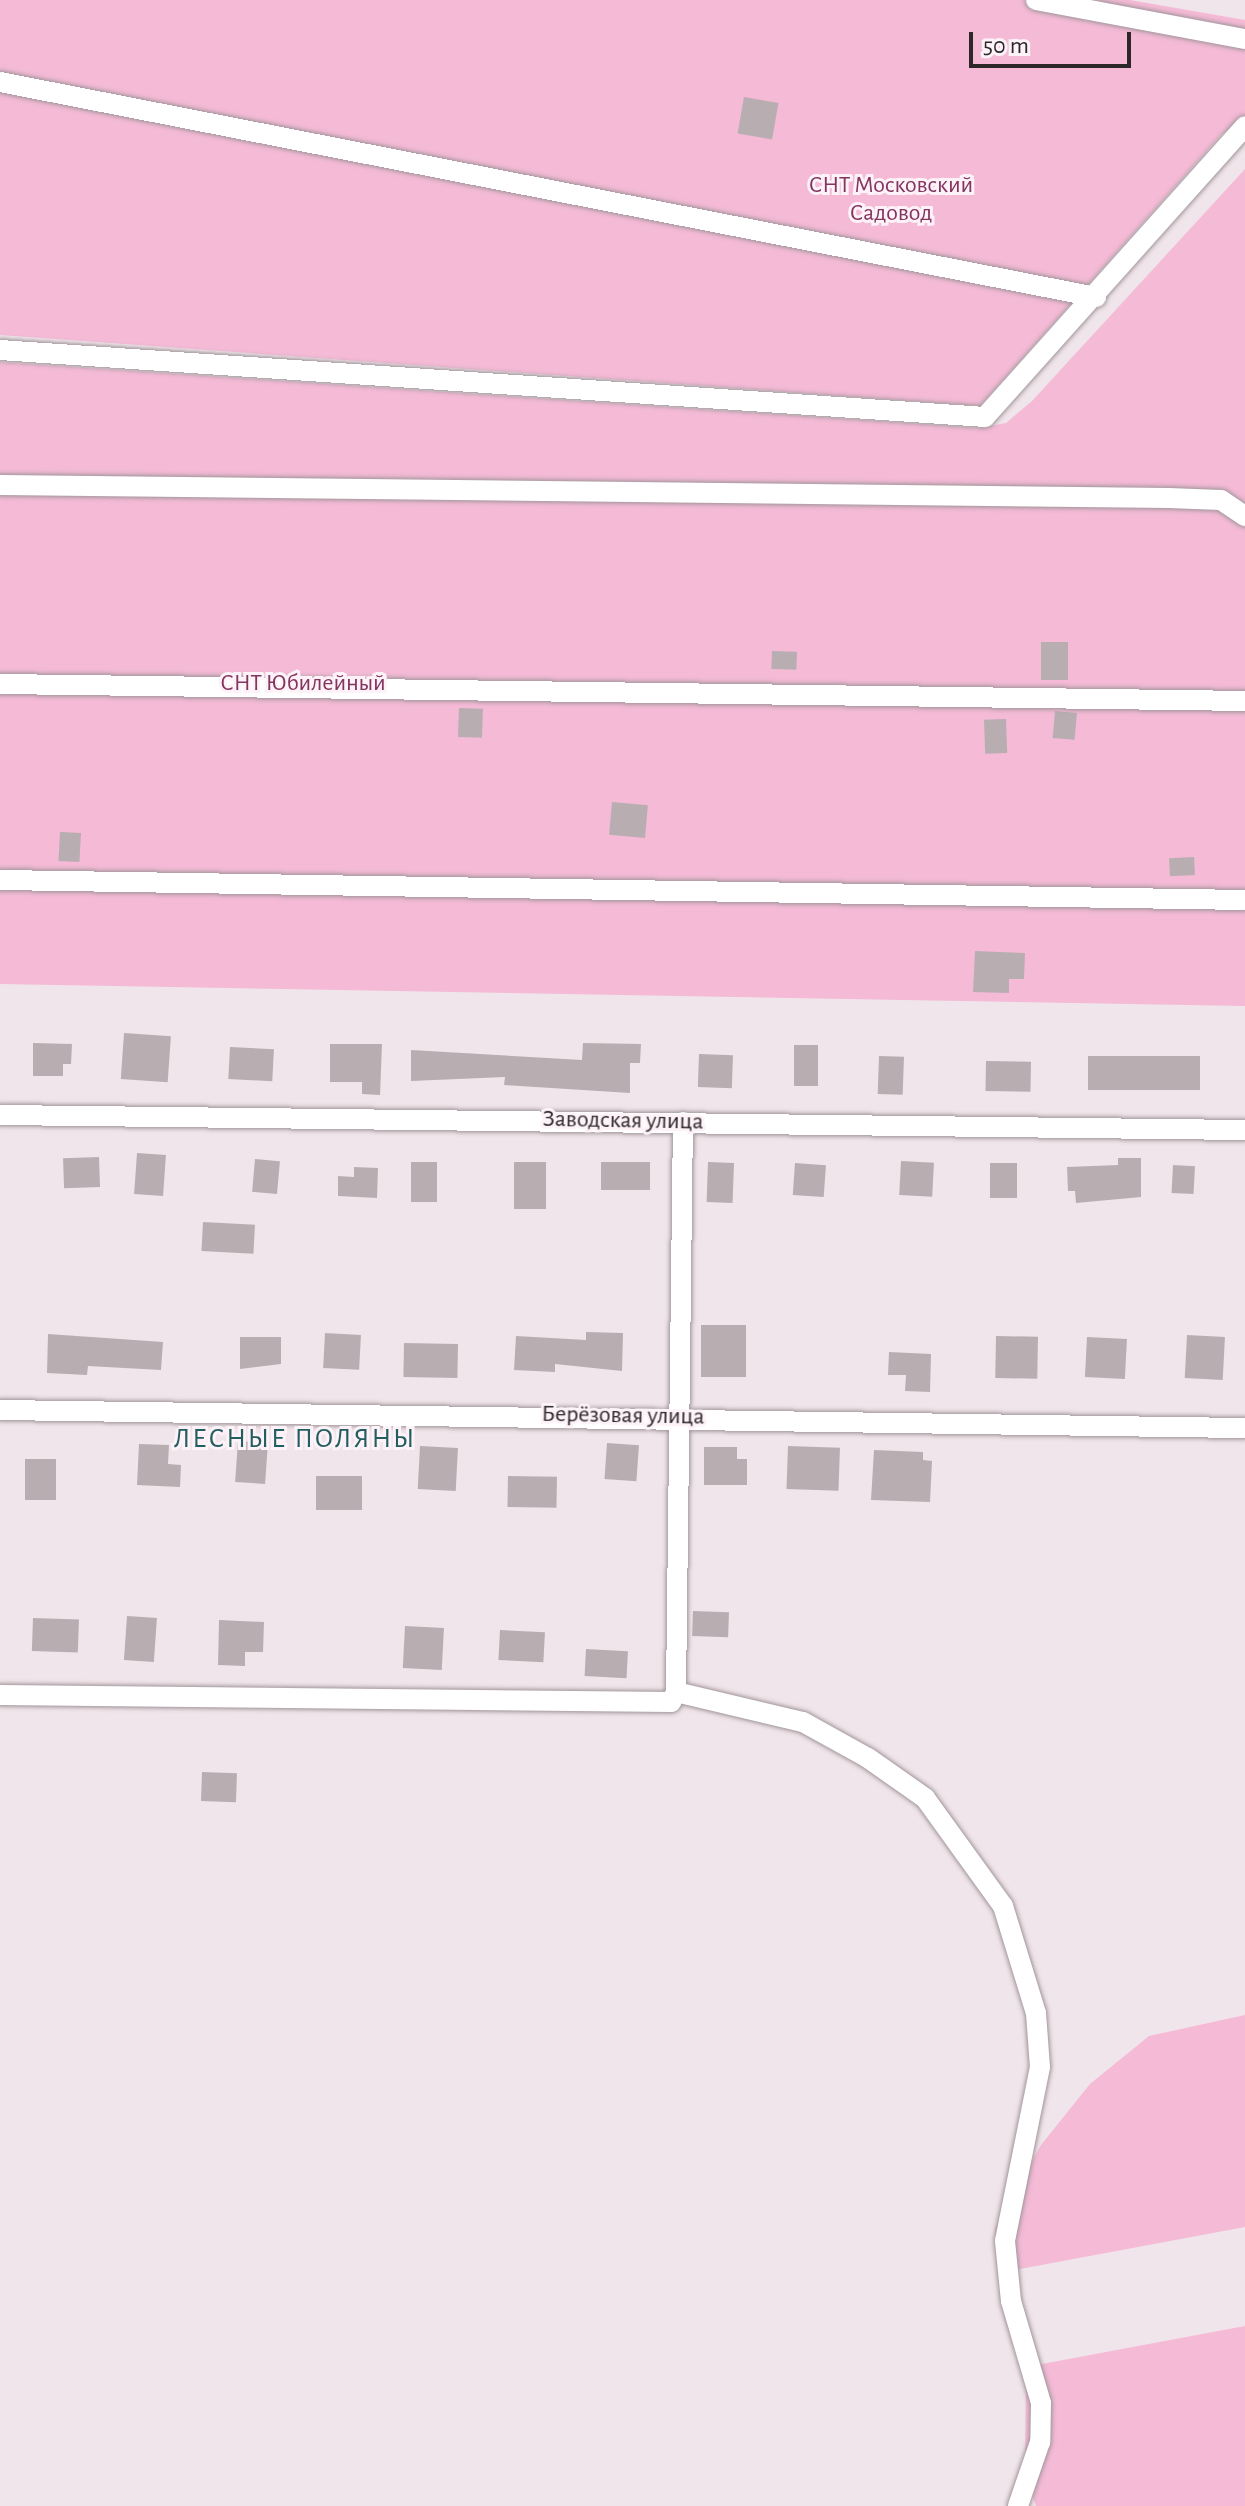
<!DOCTYPE html>
<meta charset="utf-8">
<style>
body{margin:0}
#map{position:relative;width:1245px;height:2506px;overflow:hidden;background:#f0e5ea;font-family:"Alegreya Sans",sans-serif}
div>[style]{position:absolute}
.green>*{inset:0;background:#f4bad6}
.building>*{inset:0;background:#b8aeb2;transform-origin:0 0}
.roads{filter:drop-shadow(0 0 2px #a1969b) drop-shadow(0 0 2px #a1969b)}
.street>*{height:20px;margin:-10px;padding:0 10px;transform-origin:10px;border-radius:10px;background:#fff}
span{translate:-50% -50%;white-space:nowrap;text-align:center;line-height:1.15;-webkit-text-stroke:6px #fdf2f7;paint-order:stroke}
.park-label{font-size:24px;color:#83345f}
.street-label{font-size:24px;color:#2c282a}
.quarter-label{font-size:28px;color:#225d5f;letter-spacing:2px}
.scale{position:absolute;left:969px;top:32px;width:162px;height:36px;box-sizing:border-box;border:4px solid #2c282a;border-top:0;padding-left:10px;font-size:24px;line-height:28px;white-space:nowrap;color:#2c282a;-webkit-text-stroke:6px #fdf2f7;paint-order:stroke}
</style>
<div id="map">
<div class="green">
<i style="clip-path:polygon(0 0,1130px 0,1245px 20px,1245px 118px,1222px 134px,980px 406px,0 335px)"></i>
<i style="clip-path:polygon(1245px 169px,1245px 1006px,0 984px,0 362px,979px 428px,1006px 423px,1032px 401px)"></i>
<i style="clip-path:polygon(1245px 2015px,1245px 2227px,998px 2273px,995px 2228px,1041px 2145px,1090px 2084px,1149px 2036px)"></i>
<i style="clip-path:polygon(1245px 2326px,1245px 2506px,1036px 2506px,1025px 2476px,1026px 2367px)"></i>
</div>
<div class="building">
<i style="left:744px;top:97px;width:35px;height:37px;rotate:10deg"></i>
<i style="left:1041px;top:642px;width:27px;height:38px"></i>
<i style="left:772px;top:651px;width:25px;height:18px;rotate:2deg"></i>
<i style="left:459px;top:708px;width:24px;height:29px;rotate:2deg"></i>
<i style="left:1055px;top:711px;width:22px;height:27px;rotate:5deg"></i>
<i style="left:1006px;top:719px;width:34px;height:22px;rotate:88deg"></i>
<i style="left:612px;top:802px;width:36px;height:33px;rotate:5deg"></i>
<i style="left:60px;top:832px;width:21px;height:29px;rotate:3deg"></i>
<i style="left:1194px;top:857px;width:18px;height:25px;rotate:87deg"></i>
<i style="clip-path:polygon(975px 951px,1025px 953px,1024px 979px,1009px 979px,1009px 993px,973px 992px)"></i>
<i style="left:124px;top:1033px;width:47px;height:46px;rotate:4deg"></i>
<i style="clip-path:polygon(33px 1043px,72px 1044px,71px 1064px,63px 1064px,63px 1076px,33px 1076px)"></i>
<i style="clip-path:polygon(583px 1043px,641px 1044px,640px 1063px,630px 1063px,630px 1093px,504px 1085px,505px 1077px,411px 1081px,411px 1050px,582px 1060px)"></i>
<i style="clip-path:polygon(330px 1044px,382px 1044px,380px 1095px,362px 1094px,362px 1082px,330px 1082px)"></i>
<i style="left:794px;top:1045px;width:24px;height:41px"></i>
<i style="left:230px;top:1047px;width:44px;height:32px;rotate:3deg"></i>
<i style="left:699px;top:1054px;width:34px;height:33px;rotate:2deg"></i>
<i style="left:879px;top:1056px;width:25px;height:38px;rotate:2deg"></i>
<i style="left:1200px;top:1056px;width:34px;height:112px;rotate:90deg"></i>
<i style="left:986px;top:1061px;width:45px;height:30px;rotate:1deg"></i>
<i style="left:137px;top:1153px;width:29px;height:41px;rotate:4deg"></i>
<i style="left:99px;top:1157px;width:30px;height:36px;rotate:88deg"></i>
<i style="clip-path:polygon(1118px 1158px,1141px 1158px,1141px 1197px,1076px 1203px,1075px 1191px,1068px 1191px,1067px 1167px,1118px 1165px)"></i>
<i style="left:255px;top:1159px;width:25px;height:33px;rotate:5deg"></i>
<i style="left:901px;top:1161px;width:33px;height:34px;rotate:3deg"></i>
<i style="left:411px;top:1162px;width:26px;height:40px"></i>
<i style="left:514px;top:1162px;width:32px;height:47px"></i>
<i style="left:601px;top:1162px;width:49px;height:28px"></i>
<i style="left:708px;top:1162px;width:26px;height:40px;rotate:2deg"></i>
<i style="left:795px;top:1163px;width:31px;height:32px;rotate:4deg"></i>
<i style="left:990px;top:1163px;width:27px;height:35px"></i>
<i style="left:1173px;top:1165px;width:22px;height:28px;rotate:3deg"></i>
<i style="clip-path:polygon(354px 1167px,378px 1168px,377px 1198px,338px 1196px,338px 1176px,354px 1177px)"></i>
<i style="left:203px;top:1222px;width:52px;height:29px;rotate:3deg"></i>
<i style="left:701px;top:1325px;width:45px;height:52px"></i>
<i style="clip-path:polygon(586px 1332px,623px 1333px,622px 1371px,555px 1364px,555px 1372px,514px 1370px,516px 1336px,586px 1340px)"></i>
<i style="left:325px;top:1333px;width:36px;height:35px;rotate:3deg"></i>
<i style="clip-path:polygon(48px 1334px,163px 1342px,161px 1370px,88px 1366px,87px 1375px,47px 1373px)"></i>
<i style="left:1187px;top:1335px;width:38px;height:43px;rotate:3deg"></i>
<i style="left:996px;top:1336px;width:42px;height:42px;rotate:1deg"></i>
<i style="clip-path:polygon(240px 1337px,281px 1337px,281px 1364px,240px 1369px)"></i>
<i style="left:1087px;top:1337px;width:40px;height:40px;rotate:3deg"></i>
<i style="left:404px;top:1343px;width:54px;height:34px;rotate:1deg"></i>
<i style="clip-path:polygon(889px 1352px,931px 1354px,930px 1392px,905px 1391px,906px 1375px,888px 1375px)"></i>
<i style="left:238px;top:1441px;width:30px;height:41px;rotate:4deg"></i>
<i style="left:607px;top:1443px;width:32px;height:36px;rotate:4deg"></i>
<i style="clip-path:polygon(139px 1444px,169px 1445px,168px 1464px,181px 1465px,180px 1487px,137px 1485px)"></i>
<i style="left:420px;top:1446px;width:38px;height:43px;rotate:3deg"></i>
<i style="left:788px;top:1446px;width:52px;height:43px;rotate:2deg"></i>
<i style="clip-path:polygon(704px 1447px,737px 1447px,737px 1459px,747px 1459px,747px 1485px,704px 1485px)"></i>
<i style="clip-path:polygon(874px 1450px,923px 1452px,923px 1460px,932px 1461px,930px 1502px,871px 1500px)"></i>
<i style="left:56px;top:1459px;width:41px;height:31px;rotate:90deg"></i>
<i style="left:316px;top:1476px;width:46px;height:34px"></i>
<i style="left:508px;top:1476px;width:49px;height:31px;rotate:1deg"></i>
<i style="left:693px;top:1611px;width:36px;height:25px;rotate:2deg"></i>
<i style="left:127px;top:1616px;width:30px;height:44px;rotate:4deg"></i>
<i style="left:33px;top:1618px;width:46px;height:33px;rotate:2deg"></i>
<i style="clip-path:polygon(219px 1620px,264px 1622px,263px 1652px,245px 1652px,245px 1666px,218px 1665px)"></i>
<i style="left:405px;top:1626px;width:39px;height:42px;rotate:3deg"></i>
<i style="left:500px;top:1630px;width:45px;height:30px;rotate:3deg"></i>
<i style="left:586px;top:1649px;width:42px;height:27px;rotate:3deg"></i>
<i style="left:202px;top:1772px;width:35px;height:29px;rotate:2deg"></i>
</div>
<div class="roads">
<div class="street">
<i style="left:1036px;top:0;width:213px;rotate:10.6deg"></i>
<i style="left:0;top:82px;width:1117px;rotate:11.1deg"></i>
<i style="left:0;top:350px;width:987px;rotate:3.89deg"></i>
<i style="left:985px;top:417px;width:390px;rotate:-48.2deg"></i>
<i style="left:0;top:485px;width:1169px;rotate:0.64deg"></i>
<i style="left:1169px;top:498px;width:52px;rotate:2.2deg"></i>
<i style="left:1221px;top:500px;width:29px;rotate:34deg"></i>
<i style="left:0;top:684px;width:1245px;rotate:0.78deg"></i>
<i style="left:0;top:880px;width:1245px;rotate:0.92deg"></i>
<i style="left:0;top:1115px;width:1245px;rotate:0.69deg"></i>
<i style="left:0;top:1410px;width:1245px;rotate:0.83deg"></i>
<i style="left:676px;top:1692px;width:130px;rotate:13.3deg"></i>
<i style="left:803px;top:1722px;width:74px;rotate:29deg"></i>
<i style="left:868px;top:1758px;width:70px;rotate:35.1deg"></i>
<i style="left:925px;top:1798px;width:133px;rotate:54.2deg"></i>
<i style="left:1003px;top:1906px;width:112px;rotate:72.9deg"></i>
<i style="left:1036px;top:2013px;width:54px;rotate:85.8deg"></i>
<i style="left:1040px;top:2067px;width:177px;rotate:101.4deg"></i>
<i style="left:1005px;top:2241px;width:60px;rotate:84.3deg"></i>
<i style="left:1011px;top:2301px;width:106px;rotate:73.6deg"></i>
<i style="left:1041px;top:2403px;width:39px;rotate:91deg"></i>
<i style="left:1040px;top:2442px;width:68px;rotate:109deg"></i>
<i style="left:0;top:1695px;width:671px;rotate:0.6deg"></i>
<i style="left:671px;top:1702px;width:11px;rotate:-63deg"></i>
<i style="left:676px;top:1692px;width:570px;rotate:-89.3deg"></i>
</div>
</div>
<div class="park-label">
<span style="left:891px;top:200px">СНТ Московский<br>Садовод</span>
<span style="left:303px;top:684px">СНТ Юбилейный</span>
</div>
<div class="street-label">
<span style="left:623px;top:1121px;rotate:1deg">Заводская улица</span>
<span style="left:623px;top:1416px;rotate:1deg">Берёзовая улица</span>
</div>
<div class="quarter-label">
<span style="left:295px;top:1439px">ЛЕСНЫЕ ПОЛЯНЫ</span>
</div>
<div class="scale">50 m</div>
</div>
